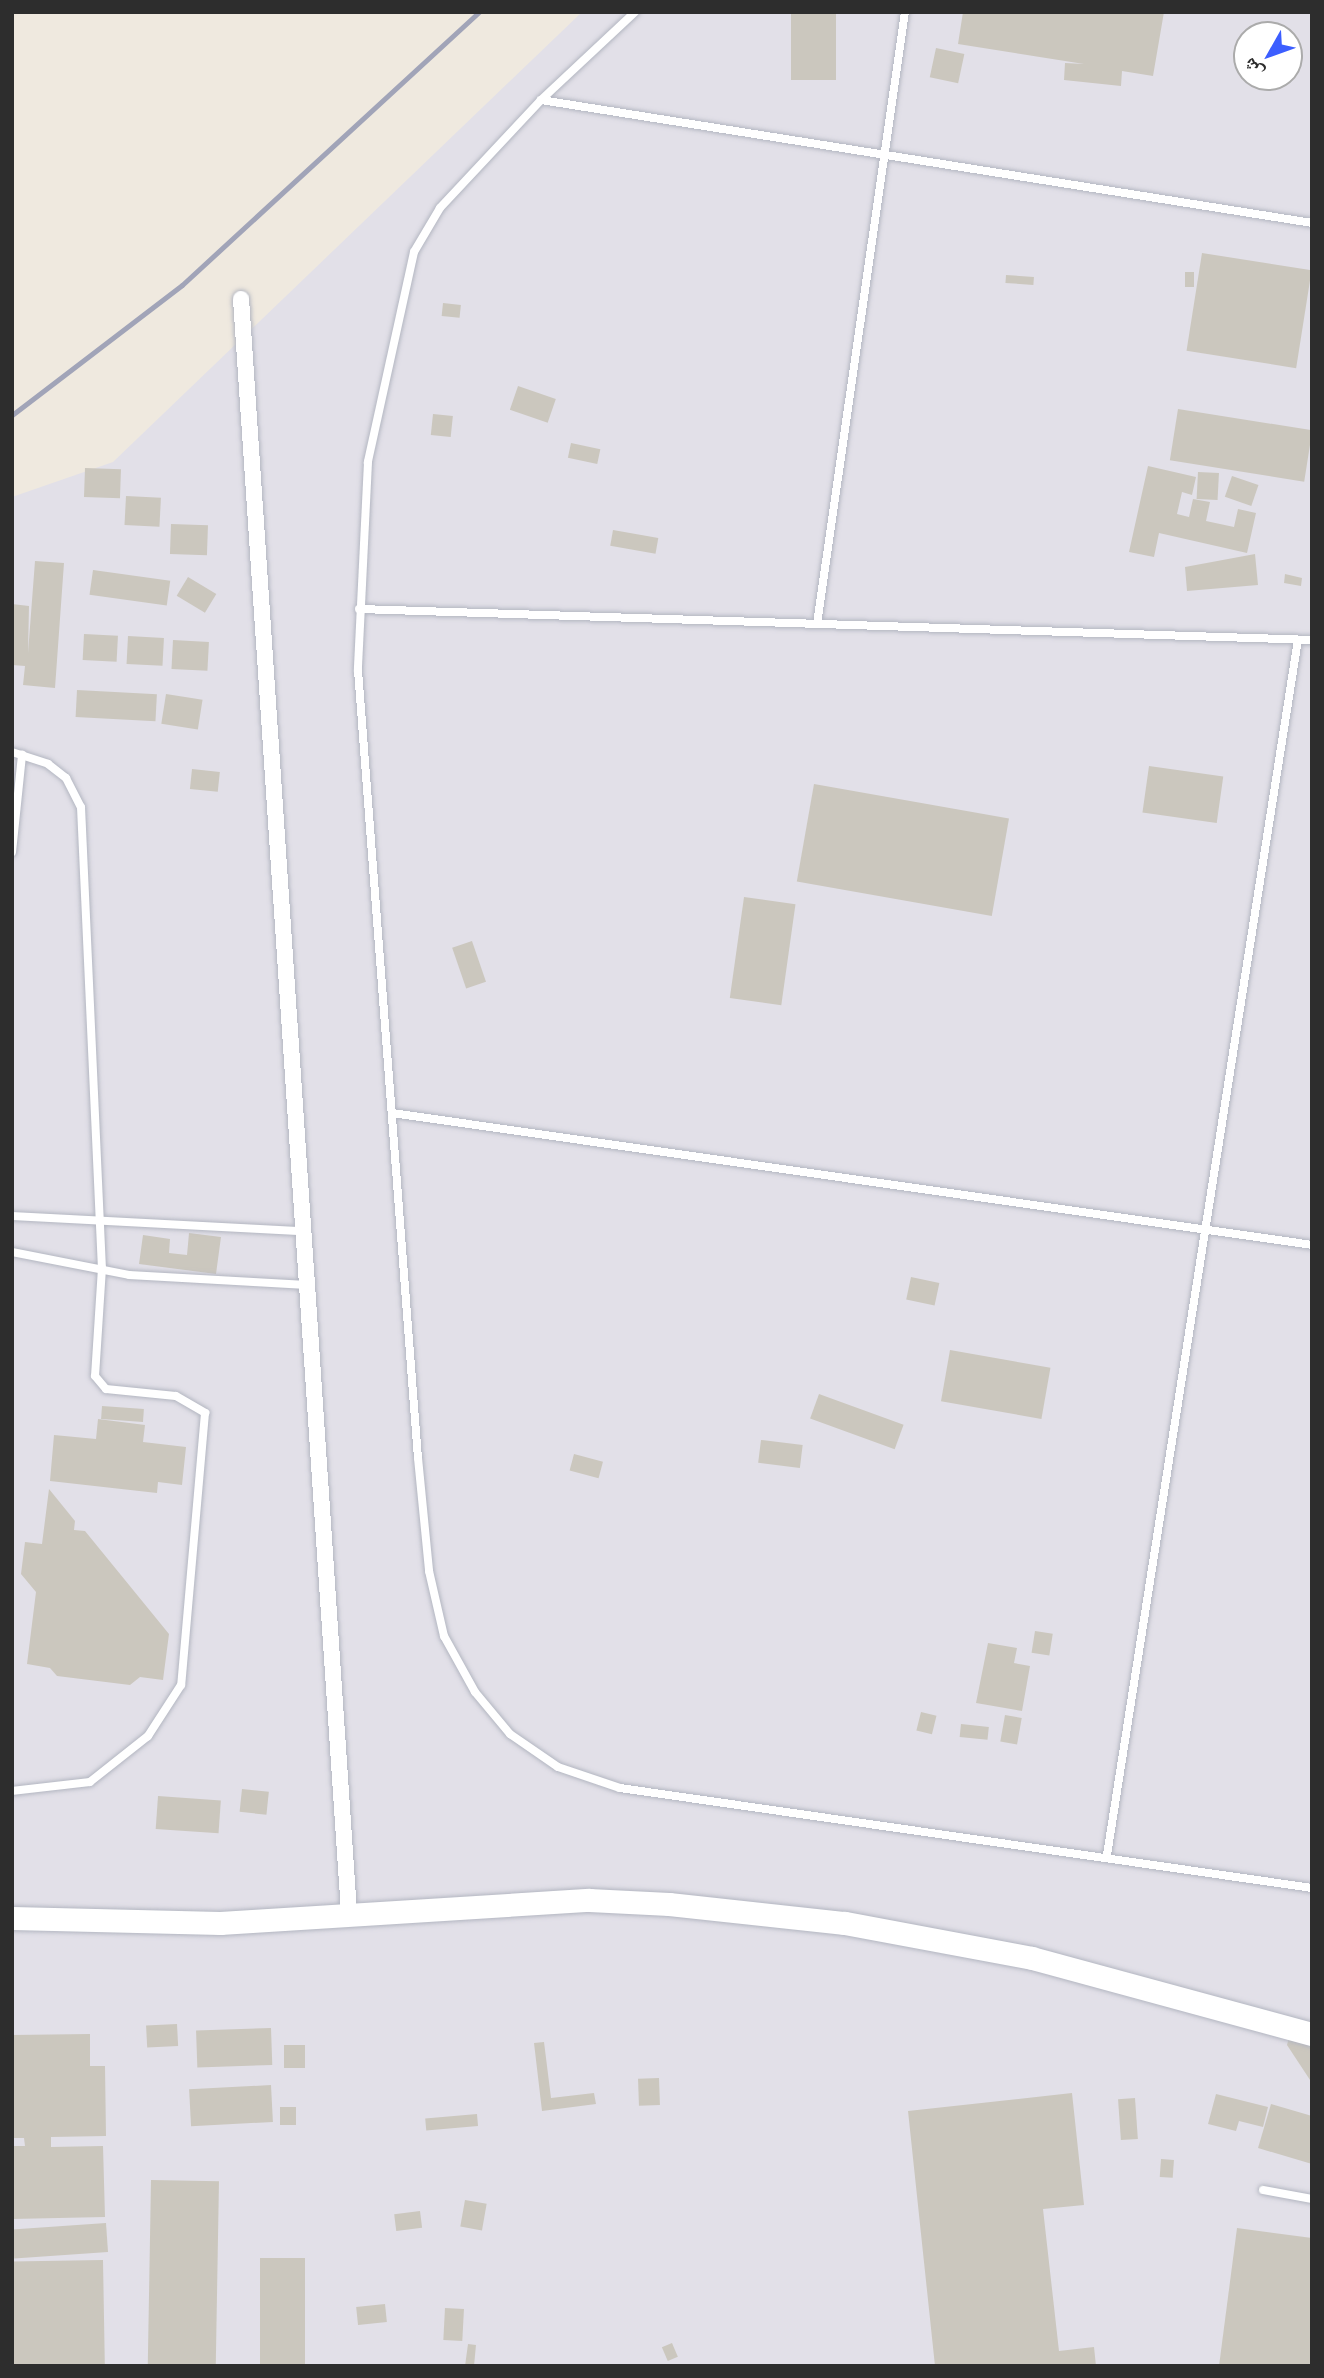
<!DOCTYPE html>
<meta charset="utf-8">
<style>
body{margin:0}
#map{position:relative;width:1324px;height:2378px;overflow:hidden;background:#efe9df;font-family:"Work Sans","Noto Naskh Arabic",sans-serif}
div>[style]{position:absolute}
.industrial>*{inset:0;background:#e2e0e8}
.building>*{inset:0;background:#cbc7be;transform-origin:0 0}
.roads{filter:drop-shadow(0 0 2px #b3b6c1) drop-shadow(0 0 2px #b3b6c1)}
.service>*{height:8px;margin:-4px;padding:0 4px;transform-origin:4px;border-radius:4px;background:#fff}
.minor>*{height:16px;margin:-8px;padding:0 8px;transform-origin:8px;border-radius:8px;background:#fff}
.secondary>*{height:23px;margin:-11.5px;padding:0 11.5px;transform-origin:11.5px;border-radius:11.5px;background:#fff}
.rail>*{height:5px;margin:-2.5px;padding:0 2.5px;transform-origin:2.5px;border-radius:2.5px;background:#a1a4b8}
span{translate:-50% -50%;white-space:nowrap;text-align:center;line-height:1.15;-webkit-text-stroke:6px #fff;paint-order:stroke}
.frame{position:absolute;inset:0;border:14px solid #2d2d2d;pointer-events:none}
.north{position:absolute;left:1233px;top:21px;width:70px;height:70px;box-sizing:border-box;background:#fff;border:2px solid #ababab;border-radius:50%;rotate:230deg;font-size:19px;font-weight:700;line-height:28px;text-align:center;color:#2d2d2d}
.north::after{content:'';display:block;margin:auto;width:24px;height:32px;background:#3c5eff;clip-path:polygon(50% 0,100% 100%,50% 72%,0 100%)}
</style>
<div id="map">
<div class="industrial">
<i style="clip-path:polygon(evenodd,582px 12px,1312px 12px,1312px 2366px,12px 2366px,12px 497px,113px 462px,582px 12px,1247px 35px,1289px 35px,1289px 77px,1247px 77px,1247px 35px)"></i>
</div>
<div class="building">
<i style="left:791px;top:12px;width:45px;height:68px"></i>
<i style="clip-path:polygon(963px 12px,1164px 12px,1153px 76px,1122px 71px,1121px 86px,1064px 80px,1065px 63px,1084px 64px,958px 44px)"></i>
<i style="left:936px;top:48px;width:29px;height:30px;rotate:12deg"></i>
<i style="left:1202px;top:253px;width:111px;height:99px;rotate:9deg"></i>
<i style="left:1185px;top:272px;width:9px;height:15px"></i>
<i style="left:1006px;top:275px;width:28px;height:8px;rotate:4deg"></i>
<i style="left:443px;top:303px;width:18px;height:13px;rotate:6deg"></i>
<i style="left:518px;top:386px;width:40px;height:25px;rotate:19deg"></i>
<i style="left:1178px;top:409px;width:136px;height:52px;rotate:9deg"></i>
<i style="left:433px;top:414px;width:20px;height:21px;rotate:6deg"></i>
<i style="left:571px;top:443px;width:30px;height:15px;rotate:12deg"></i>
<i style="clip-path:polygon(1148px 466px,1196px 477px,1192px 495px,1182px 492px,1177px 514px,1189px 517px,1193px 499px,1210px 502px,1206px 521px,1234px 527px,1238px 509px,1256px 513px,1247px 553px,1159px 533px,1154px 557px,1129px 552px)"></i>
<i style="left:85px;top:468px;width:36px;height:29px;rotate:2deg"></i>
<i style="left:1198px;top:472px;width:21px;height:27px;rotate:3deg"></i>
<i style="left:1232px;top:476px;width:28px;height:22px;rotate:19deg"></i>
<i style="left:126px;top:496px;width:35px;height:29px;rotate:3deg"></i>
<i style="left:171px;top:524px;width:37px;height:30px;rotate:2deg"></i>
<i style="left:613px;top:530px;width:46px;height:16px;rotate:10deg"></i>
<i style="clip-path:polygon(1255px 554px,1258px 585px,1187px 591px,1185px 567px)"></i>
<i style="clip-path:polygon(35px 561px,64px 563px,55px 688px,23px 685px,25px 666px,12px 665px,12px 604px,29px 606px,28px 653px)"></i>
<i style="left:93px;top:570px;width:78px;height:25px;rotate:8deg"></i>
<i style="clip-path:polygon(1285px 574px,1302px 578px,1301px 586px,1284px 583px)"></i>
<i style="left:188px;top:577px;width:33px;height:22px;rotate:31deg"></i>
<i style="left:84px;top:634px;width:34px;height:26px;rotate:3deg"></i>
<i style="left:128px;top:636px;width:36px;height:28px;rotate:3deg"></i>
<i style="left:173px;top:640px;width:36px;height:29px;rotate:3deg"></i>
<i style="left:77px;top:690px;width:80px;height:27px;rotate:3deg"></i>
<i style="left:166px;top:694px;width:37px;height:30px;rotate:9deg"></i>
<i style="left:1149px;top:766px;width:75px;height:47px;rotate:8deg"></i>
<i style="left:192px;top:769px;width:28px;height:20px;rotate:6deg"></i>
<i style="left:814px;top:784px;width:198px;height:99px;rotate:10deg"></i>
<i style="left:744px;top:897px;width:52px;height:102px;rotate:8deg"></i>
<i style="left:472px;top:941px;width:43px;height:21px;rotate:71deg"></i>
<i style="clip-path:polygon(189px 1233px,221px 1237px,216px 1274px,139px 1264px,143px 1235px,170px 1239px,169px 1253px,187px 1255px)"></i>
<i style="left:911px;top:1277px;width:29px;height:23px;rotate:12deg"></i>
<i style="left:950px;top:1350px;width:102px;height:52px;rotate:10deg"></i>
<i style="left:819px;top:1394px;width:90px;height:26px;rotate:20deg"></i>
<i style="left:102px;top:1406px;width:42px;height:13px;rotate:4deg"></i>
<i style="clip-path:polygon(98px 1419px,145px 1425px,143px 1442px,186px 1447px,182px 1485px,158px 1482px,157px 1493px,50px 1481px,54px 1435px,96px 1439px)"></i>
<i style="left:761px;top:1440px;width:42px;height:23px;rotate:7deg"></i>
<i style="left:574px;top:1454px;width:30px;height:17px;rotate:15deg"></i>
<i style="clip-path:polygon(49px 1489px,75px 1521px,74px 1530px,85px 1531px,169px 1634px,163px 1680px,140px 1677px,130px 1685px,57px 1676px,50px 1668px,27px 1664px,36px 1592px,21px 1574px,25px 1542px,42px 1544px)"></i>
<i style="left:1035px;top:1631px;width:18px;height:22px;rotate:9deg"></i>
<i style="clip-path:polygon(988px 1643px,1017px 1648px,1014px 1663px,1030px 1666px,1022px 1711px,976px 1703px)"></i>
<i style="left:921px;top:1712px;width:16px;height:19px;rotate:14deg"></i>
<i style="left:1005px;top:1715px;width:17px;height:27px;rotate:10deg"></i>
<i style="left:961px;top:1724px;width:28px;height:13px;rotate:6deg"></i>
<i style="left:242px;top:1789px;width:27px;height:23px;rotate:6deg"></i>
<i style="left:158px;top:1796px;width:63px;height:33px;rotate:4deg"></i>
<i style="left:177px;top:2024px;width:22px;height:31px;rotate:87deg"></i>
<i style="left:271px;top:2028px;width:37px;height:75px;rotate:88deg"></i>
<i style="clip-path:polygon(90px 2034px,90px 2066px,105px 2066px,106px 2136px,51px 2137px,51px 2147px,103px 2146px,105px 2217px,12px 2219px,12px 2146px,25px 2146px,24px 2138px,12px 2138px,12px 2035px)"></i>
<i style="clip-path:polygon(1290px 2034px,1312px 2040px,1312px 2083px,1287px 2045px)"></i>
<i style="clip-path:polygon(544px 2042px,551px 2098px,594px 2093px,596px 2104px,542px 2111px,534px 2043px)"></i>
<i style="left:284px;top:2045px;width:21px;height:23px"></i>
<i style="left:659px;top:2078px;width:27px;height:21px;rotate:88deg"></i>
<i style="left:271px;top:2085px;width:37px;height:82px;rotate:87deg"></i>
<i style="clip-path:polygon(1072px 2093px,1084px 2205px,1043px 2209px,1059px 2351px,1094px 2347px,1096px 2366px,935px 2366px,908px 2111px)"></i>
<i style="clip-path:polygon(1216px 2094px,1268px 2107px,1263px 2127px,1239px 2121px,1236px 2131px,1208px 2124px)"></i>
<i style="left:1135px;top:2098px;width:41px;height:17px;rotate:86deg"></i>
<i style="clip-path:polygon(1271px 2104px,1312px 2116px,1312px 2164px,1258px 2148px)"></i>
<i style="left:296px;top:2107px;width:18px;height:16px;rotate:90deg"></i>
<i style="left:477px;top:2114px;width:12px;height:52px;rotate:85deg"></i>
<i style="left:1161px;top:2159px;width:13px;height:18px;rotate:4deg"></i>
<i style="left:151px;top:2180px;width:68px;height:186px;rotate:1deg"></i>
<i style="left:465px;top:2200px;width:22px;height:27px;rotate:10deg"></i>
<i style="left:420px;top:2211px;width:17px;height:26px;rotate:83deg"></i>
<i style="left:106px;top:2223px;width:29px;height:94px;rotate:86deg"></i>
<i style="clip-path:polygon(1237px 2228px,1312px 2238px,1312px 2366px,1219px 2366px)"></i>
<i style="left:260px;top:2258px;width:45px;height:108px"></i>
<i style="left:103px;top:2260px;width:106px;height:91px;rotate:89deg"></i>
<i style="left:385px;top:2304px;width:18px;height:29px;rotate:84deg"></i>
<i style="left:445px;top:2308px;width:19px;height:32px;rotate:3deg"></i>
<i style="left:672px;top:2343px;width:15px;height:11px;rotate:67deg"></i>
<i style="clip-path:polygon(468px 2344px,476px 2345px,474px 2366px,465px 2366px)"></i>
</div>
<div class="roads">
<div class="service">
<i style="left:635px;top:12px;width:129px;rotate:136.9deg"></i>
<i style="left:541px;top:100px;width:148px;rotate:133.1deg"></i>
<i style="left:440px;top:208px;width:51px;rotate:120.6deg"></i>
<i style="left:414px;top:252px;width:215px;rotate:102.4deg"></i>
<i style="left:368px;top:462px;width:208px;rotate:92.8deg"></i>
<i style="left:358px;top:670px;width:790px;rotate:85.65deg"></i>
<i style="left:418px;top:1458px;width:114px;rotate:84.4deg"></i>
<i style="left:429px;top:1571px;width:67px;rotate:77deg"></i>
<i style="left:444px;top:1636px;width:64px;rotate:61deg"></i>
<i style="left:475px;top:1692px;width:55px;rotate:50.2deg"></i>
<i style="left:510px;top:1734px;width:58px;rotate:34.5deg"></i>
<i style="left:558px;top:1767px;width:65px;rotate:18.7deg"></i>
<i style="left:620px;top:1788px;width:699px;rotate:8.22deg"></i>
<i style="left:541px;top:100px;width:781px;rotate:9.06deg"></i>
<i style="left:359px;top:609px;width:954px;rotate:1.86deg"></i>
<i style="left:817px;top:624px;width:618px;rotate:-81.82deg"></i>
<i style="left:12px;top:752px;width:38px;rotate:18deg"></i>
<i style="left:48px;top:764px;width:23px;rotate:38deg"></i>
<i style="left:66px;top:778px;width:33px;rotate:63deg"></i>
<i style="left:81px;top:807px;width:461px;rotate:87.4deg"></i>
<i style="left:102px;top:1268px;width:108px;rotate:93.7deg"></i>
<i style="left:95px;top:1376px;width:17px;rotate:50deg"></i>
<i style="left:106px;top:1389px;width:70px;rotate:5.7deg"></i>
<i style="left:176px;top:1396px;width:34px;rotate:30deg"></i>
<i style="left:205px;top:1413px;width:273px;rotate:95deg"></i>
<i style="left:181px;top:1685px;width:61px;rotate:122.9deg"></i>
<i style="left:148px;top:1736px;width:74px;rotate:141.6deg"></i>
<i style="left:90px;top:1782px;width:79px;rotate:173.4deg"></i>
<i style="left:12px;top:852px;width:98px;rotate:-84.1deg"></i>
<i style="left:392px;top:1113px;width:929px;rotate:8.16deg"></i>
<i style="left:12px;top:1216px;width:291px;rotate:3deg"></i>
<i style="left:12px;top:1252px;width:119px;rotate:11.1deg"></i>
<i style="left:129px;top:1275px;width:178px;rotate:3.2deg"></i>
<i style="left:1107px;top:1855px;width:1230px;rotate:-81.07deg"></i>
<i style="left:1263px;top:2190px;width:50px;rotate:10.4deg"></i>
</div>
<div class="minor">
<i style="left:241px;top:299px;width:1617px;rotate:86.17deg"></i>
</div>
<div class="secondary">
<i style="left:12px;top:1918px;width:208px;rotate:1.4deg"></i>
<i style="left:220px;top:1923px;width:370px;rotate:-3.6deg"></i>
<i style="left:589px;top:1900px;width:80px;rotate:2.9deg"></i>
<i style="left:669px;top:1904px;width:177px;rotate:6.2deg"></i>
<i style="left:845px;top:1923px;width:190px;rotate:10.6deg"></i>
<i style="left:1032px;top:1958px;width:290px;rotate:15.2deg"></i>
</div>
</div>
<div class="rail">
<i style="left:12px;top:415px;width:214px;rotate:-37.4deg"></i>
<i style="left:182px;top:285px;width:403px;rotate:-42.6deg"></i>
</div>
<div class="frame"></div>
<div class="north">ش</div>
</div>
